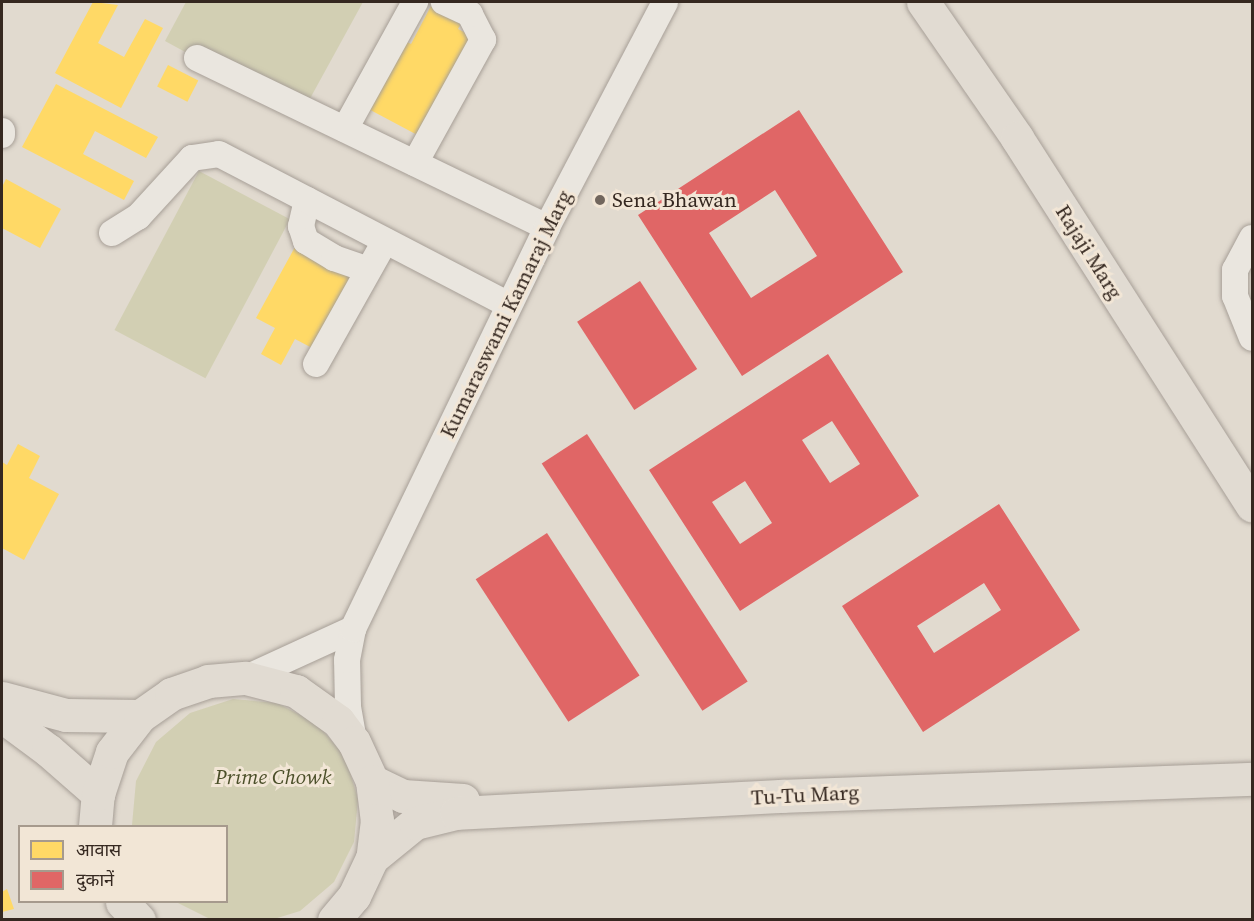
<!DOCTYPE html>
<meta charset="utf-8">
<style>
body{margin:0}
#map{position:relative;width:1254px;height:921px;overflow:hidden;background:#e1dacf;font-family:"Source Serif 4","Noto Sans Devanagari",serif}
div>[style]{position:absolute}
.green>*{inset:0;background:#d2cfb3;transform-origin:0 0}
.homes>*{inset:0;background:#ffd966;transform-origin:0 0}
.shops>*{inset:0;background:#e06666;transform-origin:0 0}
.roads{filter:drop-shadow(0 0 2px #a79f97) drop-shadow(0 0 2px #a79f97)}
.minor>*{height:26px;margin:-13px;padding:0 13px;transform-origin:13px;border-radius:13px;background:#eae6df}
.major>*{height:33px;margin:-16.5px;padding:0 16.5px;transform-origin:16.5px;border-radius:16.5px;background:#e1dbd2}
.dots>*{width:16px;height:16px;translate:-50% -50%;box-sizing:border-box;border:3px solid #f2e6d6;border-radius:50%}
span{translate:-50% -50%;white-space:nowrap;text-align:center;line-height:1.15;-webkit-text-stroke:6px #f2e6d6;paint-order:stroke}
.poi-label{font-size:21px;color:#352820}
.left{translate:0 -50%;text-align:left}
.street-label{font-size:21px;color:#352820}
.park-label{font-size:21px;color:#4b4f29;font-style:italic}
.frame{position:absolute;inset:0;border:3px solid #352820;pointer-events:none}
.legend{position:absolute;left:18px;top:825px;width:210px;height:78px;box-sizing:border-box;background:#f2e6d6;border:2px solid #a69a8d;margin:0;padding:8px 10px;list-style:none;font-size:18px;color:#352820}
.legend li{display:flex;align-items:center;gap:12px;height:30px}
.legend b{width:30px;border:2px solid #a69a8d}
</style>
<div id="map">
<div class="green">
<i style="clip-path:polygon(186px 2px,363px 2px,301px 115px,165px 41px)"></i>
<i style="left:199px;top:171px;width:103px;height:180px;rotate:28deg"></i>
<i style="clip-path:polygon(233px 699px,277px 703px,316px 723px,345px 756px,358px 799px,354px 842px,334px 882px,300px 911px,274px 919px,210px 919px,176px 902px,226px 902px,226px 826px,132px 825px,136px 781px,156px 742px,190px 713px)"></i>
</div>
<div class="homes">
<i style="clip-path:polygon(93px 2px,118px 5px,98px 43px,124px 57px,145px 19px,163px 28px,121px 108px,55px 73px)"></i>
<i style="clip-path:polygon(433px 2px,466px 15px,458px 29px,476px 38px,423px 138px,361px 105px,403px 40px,411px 44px)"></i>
<i style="left:168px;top:65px;width:34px;height:24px;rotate:27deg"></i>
<i style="clip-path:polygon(56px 84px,158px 137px,146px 158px,95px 131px,83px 154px,134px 181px,124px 200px,22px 147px)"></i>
<i style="clip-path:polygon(6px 179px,61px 209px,40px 248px,2px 228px,2px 187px)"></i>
<i style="clip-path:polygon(295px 247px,353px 276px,314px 349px,295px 339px,281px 365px,261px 354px,275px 328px,256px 318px)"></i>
<i style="clip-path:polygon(18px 444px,40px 456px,29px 478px,59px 494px,24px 560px,2px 548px,2px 462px,7px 465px)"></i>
<i style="clip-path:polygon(7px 889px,14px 909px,2px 912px,2px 892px)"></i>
</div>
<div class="shops">
<i style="clip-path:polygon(evenodd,799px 110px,903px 272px,742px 376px,638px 215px,799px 110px,775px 190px,817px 256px,751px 298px,709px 233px,775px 190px)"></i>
<i style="left:640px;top:281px;width:105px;height:75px;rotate:57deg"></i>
<i style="clip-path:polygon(evenodd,828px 354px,919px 496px,740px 611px,649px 470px,828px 354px,832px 421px,860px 464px,830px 483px,802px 440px,832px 421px,828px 354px,745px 481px,772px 523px,740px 544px,712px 502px,745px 481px)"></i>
<i style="left:587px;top:434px;width:295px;height:54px;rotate:57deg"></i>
<i style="clip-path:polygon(evenodd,999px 504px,1080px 630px,923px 732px,842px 606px,999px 504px,984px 583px,1001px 610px,934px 653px,917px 626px,984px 583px)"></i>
<i style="left:547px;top:533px;width:170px;height:85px;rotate:57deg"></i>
</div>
<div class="roads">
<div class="minor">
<i style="left:197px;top:58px;width:389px;rotate:25.8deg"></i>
<i style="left:345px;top:129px;width:145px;rotate:-61.1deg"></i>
<i style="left:2px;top:131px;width:4px;rotate:90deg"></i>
<i style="left:415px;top:163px;width:141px;rotate:-61.1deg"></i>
<i style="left:483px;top:40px;width:29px;rotate:-117deg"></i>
<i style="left:470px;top:14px;width:29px;rotate:-155deg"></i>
<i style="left:307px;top:200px;width:27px;rotate:103deg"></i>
<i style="left:301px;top:226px;width:16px;rotate:72deg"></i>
<i style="left:306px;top:241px;width:33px;rotate:31deg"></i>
<i style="left:334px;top:258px;width:36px;rotate:19deg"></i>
<i style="left:112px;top:233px;width:31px;rotate:-32deg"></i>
<i style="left:138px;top:217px;width:80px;rotate:-47.5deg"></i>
<i style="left:192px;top:158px;width:27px;rotate:-8deg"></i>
<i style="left:219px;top:154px;width:327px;rotate:27.5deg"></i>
<i style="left:1252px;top:238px;width:36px;rotate:118deg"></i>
<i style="left:1235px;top:270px;width:26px;rotate:90deg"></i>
<i style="left:1235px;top:296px;width:45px;rotate:68deg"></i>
<i style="left:316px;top:364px;width:141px;rotate:-60.7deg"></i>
<i style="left:246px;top:678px;width:118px;rotate:-24.6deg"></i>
<i style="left:354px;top:741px;width:36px;rotate:-100deg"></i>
<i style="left:348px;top:706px;width:46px;rotate:-91.2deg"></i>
<i style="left:347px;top:660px;width:32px;rotate:-79deg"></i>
<i style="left:353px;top:629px;width:446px;rotate:-64.2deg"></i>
<i style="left:547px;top:227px;width:254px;rotate:-62.3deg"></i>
</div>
<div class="major">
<i style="left:923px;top:2px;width:165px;rotate:55.3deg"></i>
<i style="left:1017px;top:138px;width:436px;rotate:57.4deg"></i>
<i style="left:2px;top:698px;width:66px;rotate:14.9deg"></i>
<i style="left:66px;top:715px;width:74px;rotate:0.8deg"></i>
<i style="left:2px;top:716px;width:57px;rotate:36.5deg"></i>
<i style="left:48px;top:750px;width:67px;rotate:41.3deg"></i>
<i style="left:372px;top:781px;width:34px;rotate:26deg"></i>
<i style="left:403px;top:796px;width:60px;rotate:3.8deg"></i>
<i style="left:95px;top:826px;width:32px;rotate:-85deg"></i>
<i style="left:98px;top:794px;width:44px;rotate:-71.6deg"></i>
<i style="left:112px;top:752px;width:46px;rotate:-52.1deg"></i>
<i style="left:140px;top:716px;width:38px;rotate:-35deg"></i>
<i style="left:171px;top:694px;width:39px;rotate:-19deg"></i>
<i style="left:208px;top:681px;width:38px;rotate:-5deg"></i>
<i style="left:246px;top:678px;width:52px;rotate:14.6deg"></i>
<i style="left:296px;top:691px;width:52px;rotate:35.5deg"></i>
<i style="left:338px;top:721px;width:26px;rotate:53deg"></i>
<i style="left:354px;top:742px;width:43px;rotate:65.2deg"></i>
<i style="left:372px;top:781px;width:39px;rotate:83deg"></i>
<i style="left:377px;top:820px;width:38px;rotate:97deg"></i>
<i style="left:372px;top:858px;width:42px;rotate:115.3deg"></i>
<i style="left:354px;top:896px;width:31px;rotate:130deg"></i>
<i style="left:372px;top:858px;width:55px;rotate:-39.1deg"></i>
<i style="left:415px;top:823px;width:42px;rotate:-13.7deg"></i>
<i style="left:456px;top:813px;width:326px;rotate:-3deg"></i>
<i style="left:782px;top:796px;width:470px;rotate:-2.1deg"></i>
<i style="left:122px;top:902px;width:25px;rotate:47deg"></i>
</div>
</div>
<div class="dots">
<i style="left:600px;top:200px;background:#71665d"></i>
</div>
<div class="poi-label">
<span class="left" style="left:612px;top:200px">Sena Bhawan</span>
</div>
<div class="street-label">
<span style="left:1089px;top:252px;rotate:58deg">Rajaji Marg</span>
<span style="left:506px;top:314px;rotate:-64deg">Kumaraswami Kamaraj Marg</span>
<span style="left:805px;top:795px;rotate:-3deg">Tu-Tu Marg</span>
</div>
<div class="park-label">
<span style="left:273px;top:777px">Prime Chowk</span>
</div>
<div class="frame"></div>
<ul class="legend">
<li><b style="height:16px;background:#ffd966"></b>आवास</li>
<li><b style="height:16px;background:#e06666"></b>दुकानें</li>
</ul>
</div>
